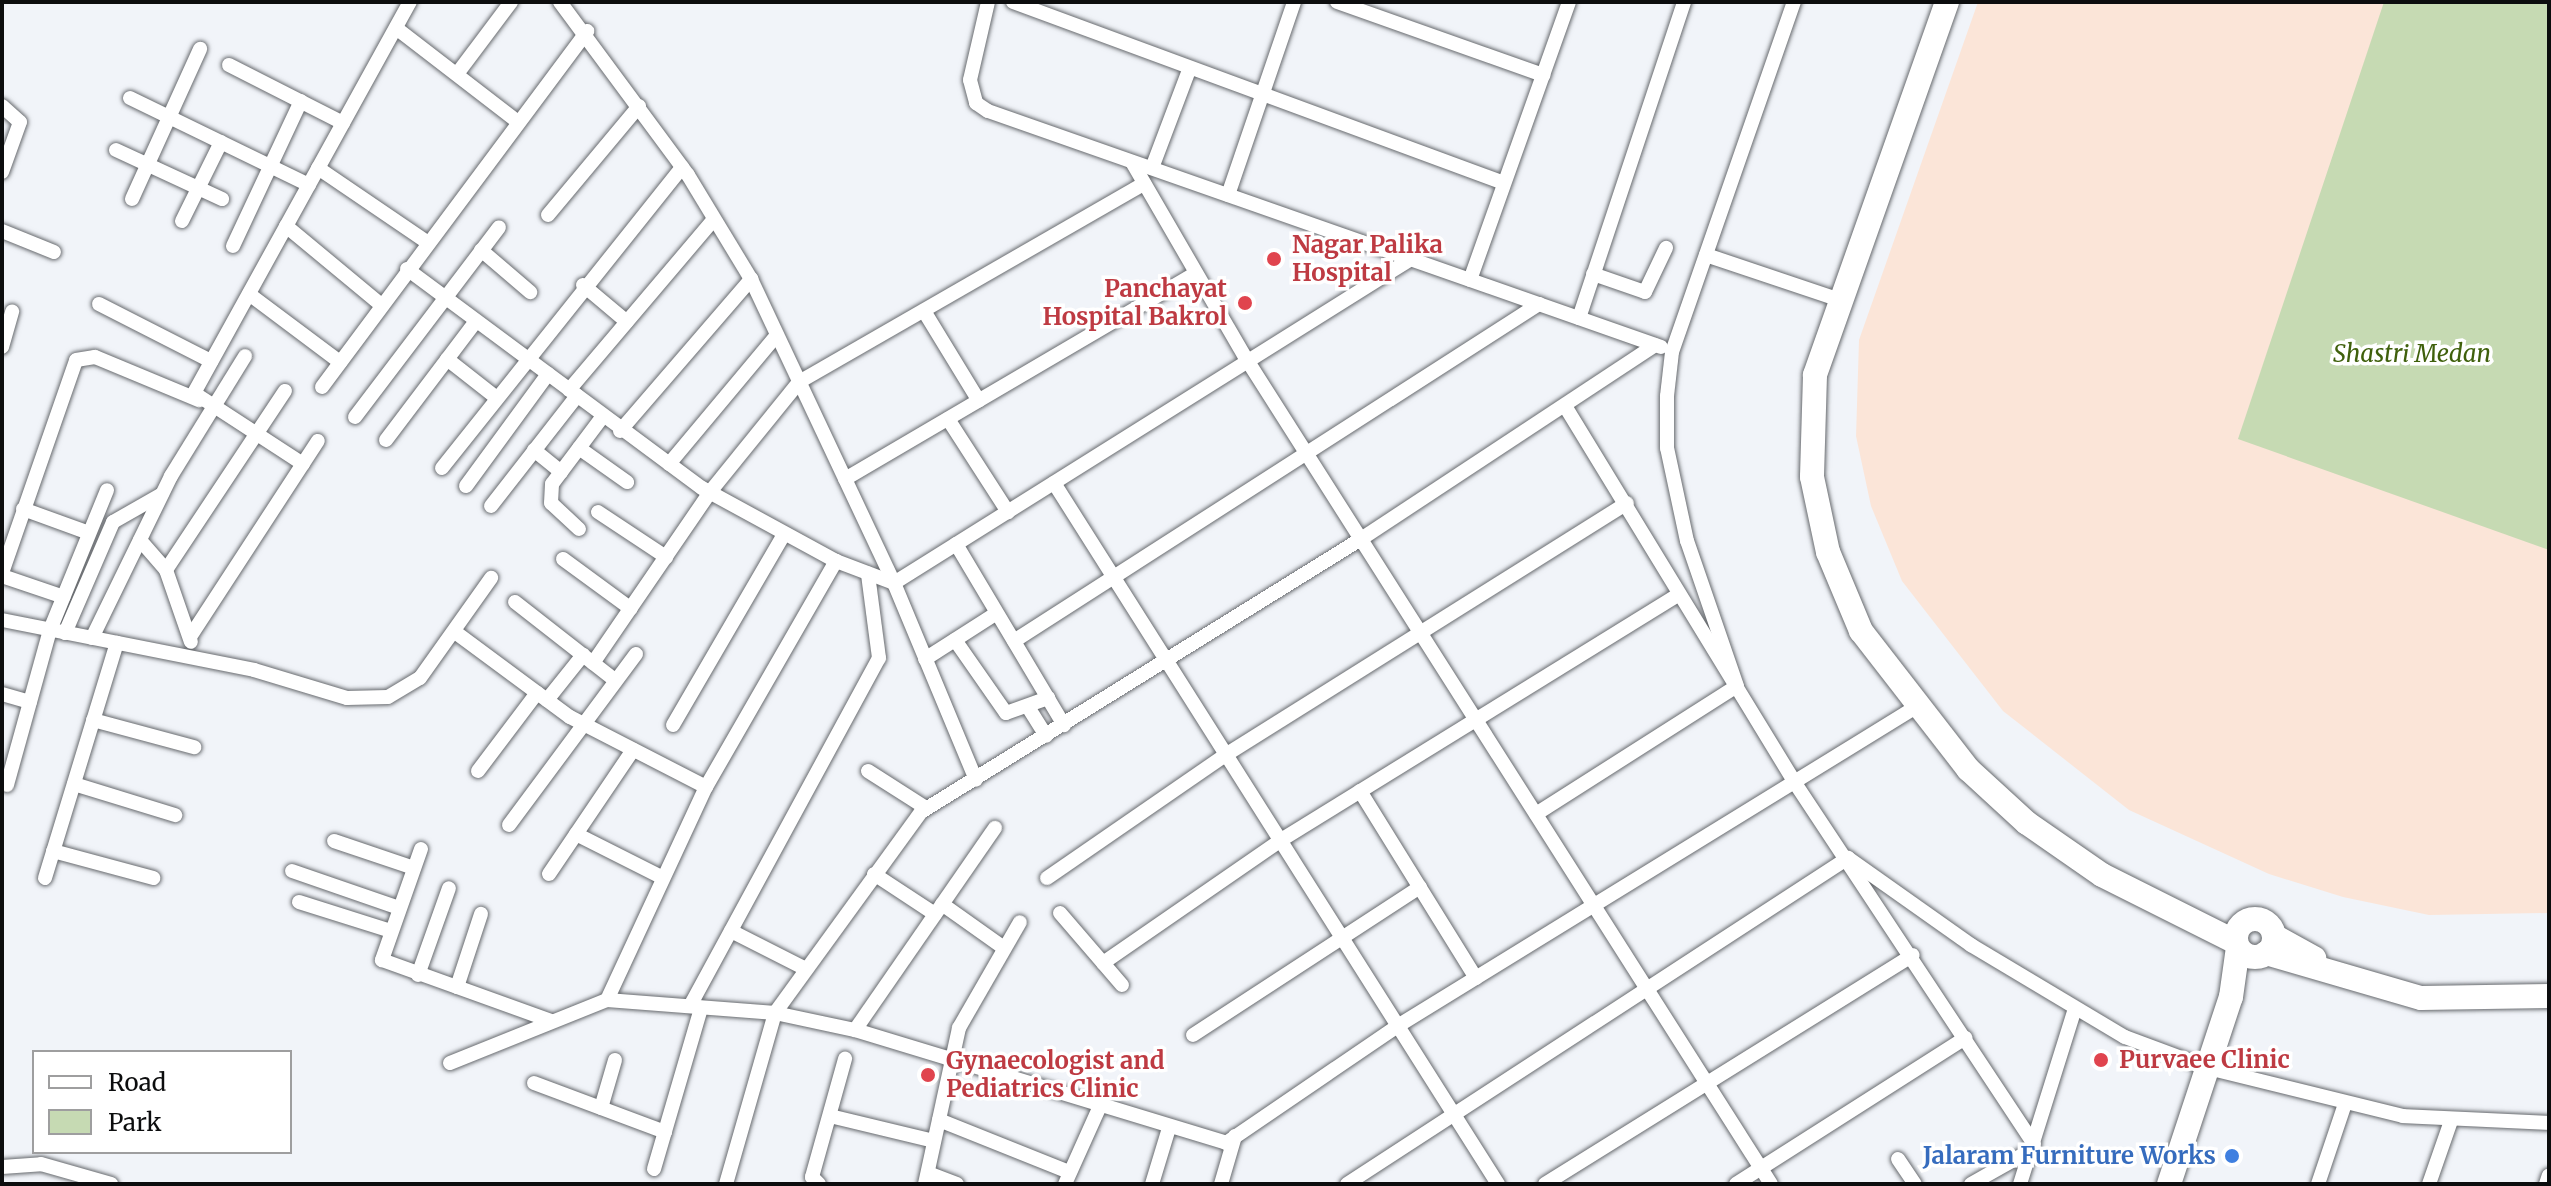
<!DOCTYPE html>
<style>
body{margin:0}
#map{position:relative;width:2551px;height:1186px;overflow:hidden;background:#f1f4f9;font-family:Merriweather,serif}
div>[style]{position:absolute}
.education>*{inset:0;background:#fbe5d8}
.green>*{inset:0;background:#c6dab3}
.roads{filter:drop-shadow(0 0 2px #676a6e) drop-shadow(0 0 2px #676a6e)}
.street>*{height:14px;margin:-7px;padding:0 7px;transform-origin:7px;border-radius:7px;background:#fff}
.primary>*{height:24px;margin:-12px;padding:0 12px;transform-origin:12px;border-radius:12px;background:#fff}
.primary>.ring{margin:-12px;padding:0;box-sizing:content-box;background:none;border:24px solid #fff;border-radius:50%}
.dots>*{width:22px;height:22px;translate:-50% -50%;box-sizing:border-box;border:4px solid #fff;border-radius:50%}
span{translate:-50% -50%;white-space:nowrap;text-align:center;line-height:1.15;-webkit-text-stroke:7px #fff;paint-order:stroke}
.health-label{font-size:24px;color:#be3a42;font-weight:700}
.left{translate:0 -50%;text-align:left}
.right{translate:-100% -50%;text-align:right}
.park-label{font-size:24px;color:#3f600c;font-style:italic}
.shop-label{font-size:24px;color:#366cbe;font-weight:700}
.frame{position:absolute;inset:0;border:4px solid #0c0d0e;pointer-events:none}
.legend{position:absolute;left:32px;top:1050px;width:260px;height:104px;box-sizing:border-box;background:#fff;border:2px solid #9e9e9f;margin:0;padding:10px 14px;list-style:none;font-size:24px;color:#0c0d0e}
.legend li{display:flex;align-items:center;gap:16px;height:40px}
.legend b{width:40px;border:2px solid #9e9e9f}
</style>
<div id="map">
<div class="education">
<i style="clip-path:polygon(1978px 2px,2549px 2px,2549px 913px,2429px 915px,2343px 897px,2269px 874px,2129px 810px,2003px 711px,1902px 581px,1871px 506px,1856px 436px,1859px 340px)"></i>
</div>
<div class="green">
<i style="clip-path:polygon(2384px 2px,2549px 2px,2549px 550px,2238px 439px)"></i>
</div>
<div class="roads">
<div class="street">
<i style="left:560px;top:2px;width:215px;rotate:53.5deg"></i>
<i style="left:688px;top:175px;width:122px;rotate:58.8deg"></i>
<i style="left:751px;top:279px;width:336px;rotate:64.8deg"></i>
<i style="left:894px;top:583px;width:213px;rotate:67.4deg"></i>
<i style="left:988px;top:2px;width:80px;rotate:103deg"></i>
<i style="left:970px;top:80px;width:24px;rotate:75deg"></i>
<i style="left:976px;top:103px;width:14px;rotate:34deg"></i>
<i style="left:988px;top:111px;width:713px;rotate:19.32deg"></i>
<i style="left:1013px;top:2px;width:523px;rotate:20.24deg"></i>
<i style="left:1337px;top:2px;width:219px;rotate:19.5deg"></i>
<i style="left:396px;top:28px;width:154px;rotate:37.6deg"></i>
<i style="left:229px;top:65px;width:128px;rotate:27deg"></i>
<i style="left:457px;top:74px;width:90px;rotate:-53.1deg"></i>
<i style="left:130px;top:98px;width:199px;rotate:25.9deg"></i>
<i style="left:2px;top:106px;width:24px;rotate:42deg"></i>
<i style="left:20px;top:122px;width:53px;rotate:109.8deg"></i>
<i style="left:116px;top:150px;width:117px;rotate:24.8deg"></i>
<i style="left:1132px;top:162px;width:229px;rotate:59.9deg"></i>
<i style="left:1247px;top:360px;width:976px;rotate:57.55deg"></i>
<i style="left:318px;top:168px;width:132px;rotate:34.2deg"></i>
<i style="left:1152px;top:168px;width:105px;rotate:-69.3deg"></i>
<i style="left:1228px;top:195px;width:204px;rotate:-71.1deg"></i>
<i style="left:132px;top:199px;width:165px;rotate:-65.6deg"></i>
<i style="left:548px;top:215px;width:142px;rotate:-50.1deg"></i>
<i style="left:182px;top:221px;width:88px;rotate:-63.7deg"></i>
<i style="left:286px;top:226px;width:124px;rotate:39.7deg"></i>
<i style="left:2px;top:231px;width:56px;rotate:22deg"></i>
<i style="left:233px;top:246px;width:160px;rotate:-64.9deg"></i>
<i style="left:481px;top:250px;width:65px;rotate:40.6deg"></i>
<i style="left:1706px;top:255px;width:141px;rotate:18.6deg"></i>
<i style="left:407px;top:269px;width:367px;rotate:36.6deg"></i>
<i style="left:702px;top:488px;width:153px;rotate:28.6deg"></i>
<i style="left:836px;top:561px;width:62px;rotate:20.8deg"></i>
<i style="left:1593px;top:274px;width:55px;rotate:19.1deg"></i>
<i style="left:1645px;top:292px;width:49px;rotate:-64.5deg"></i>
<i style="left:1470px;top:280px;width:295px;rotate:-70.4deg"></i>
<i style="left:583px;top:285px;width:57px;rotate:40.1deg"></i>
<i style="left:249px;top:294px;width:114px;rotate:36.8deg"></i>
<i style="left:99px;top:304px;width:126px;rotate:27deg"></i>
<i style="left:924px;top:311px;width:105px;rotate:58.6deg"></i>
<i style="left:1579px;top:318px;width:333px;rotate:-71.6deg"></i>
<i style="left:2px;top:347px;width:37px;rotate:-74deg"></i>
<i style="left:447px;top:359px;width:60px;rotate:38.2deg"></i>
<i style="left:322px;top:387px;width:444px;rotate:-53.3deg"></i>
<i style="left:569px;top:390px;width:223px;rotate:-49.7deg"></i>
<i style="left:1565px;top:406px;width:442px;rotate:58.6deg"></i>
<i style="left:1795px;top:783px;width:433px;rotate:56.5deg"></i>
<i style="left:355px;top:417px;width:238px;rotate:-52.8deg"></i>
<i style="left:948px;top:419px;width:111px;rotate:57.2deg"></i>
<i style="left:620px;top:431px;width:201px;rotate:-49.2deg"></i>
<i style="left:386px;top:440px;width:149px;rotate:-52.9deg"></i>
<i style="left:579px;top:448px;width:59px;rotate:35.3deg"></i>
<i style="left:534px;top:450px;width:35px;rotate:39deg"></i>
<i style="left:303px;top:464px;width:130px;rotate:-146.9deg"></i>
<i style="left:194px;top:393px;width:447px;rotate:-61.1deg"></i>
<i style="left:669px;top:464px;width:168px;rotate:-50.1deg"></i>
<i style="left:442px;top:468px;width:385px;rotate:-51.4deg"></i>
<i style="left:845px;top:479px;width:406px;rotate:-30.4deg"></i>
<i style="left:1054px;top:483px;width:830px;rotate:57.65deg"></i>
<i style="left:466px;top:486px;width:139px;rotate:-53.8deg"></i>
<i style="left:491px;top:506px;width:140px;rotate:-52deg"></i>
<i style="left:23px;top:509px;width:70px;rotate:20deg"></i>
<i style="left:598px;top:512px;width:82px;rotate:33.5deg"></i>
<i style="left:579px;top:529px;width:38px;rotate:-137deg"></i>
<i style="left:551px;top:503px;width:19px;rotate:-87deg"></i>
<i style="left:552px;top:484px;width:85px;rotate:-53.1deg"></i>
<i style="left:140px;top:540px;width:40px;rotate:49deg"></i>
<i style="left:166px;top:570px;width:76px;rotate:70.9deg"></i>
<i style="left:956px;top:544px;width:211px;rotate:59.2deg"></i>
<i style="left:563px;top:559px;width:84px;rotate:36.3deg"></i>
<i style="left:166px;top:570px;width:215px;rotate:-56.4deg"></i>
<i style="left:2px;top:573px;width:225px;rotate:-70.8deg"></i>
<i style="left:76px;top:360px;width:19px;rotate:-9deg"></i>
<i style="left:95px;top:357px;width:113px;rotate:22.5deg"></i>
<i style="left:2px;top:576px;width:65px;rotate:18.7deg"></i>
<i style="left:894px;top:583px;width:610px;rotate:-32.08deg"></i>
<i style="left:515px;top:602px;width:127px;rotate:38deg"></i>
<i style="left:2px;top:620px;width:257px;rotate:11.2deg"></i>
<i style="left:254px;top:670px;width:97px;rotate:16.8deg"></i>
<i style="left:347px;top:698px;width:41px;rotate:-1.4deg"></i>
<i style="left:388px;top:697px;width:37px;rotate:-31deg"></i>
<i style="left:420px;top:678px;width:123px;rotate:-54.6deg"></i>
<i style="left:455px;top:632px;width:143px;rotate:36.5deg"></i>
<i style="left:570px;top:717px;width:153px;rotate:27.2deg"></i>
<i style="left:65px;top:633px;width:121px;rotate:-66.6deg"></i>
<i style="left:113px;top:522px;width:56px;rotate:-29.7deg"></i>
<i style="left:190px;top:637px;width:234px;rotate:-56.9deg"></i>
<i style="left:92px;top:638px;width:180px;rotate:-64deg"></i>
<i style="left:171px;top:476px;width:141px;rotate:-58.3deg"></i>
<i style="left:955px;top:640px;width:89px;rotate:55.1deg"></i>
<i style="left:1006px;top:713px;width:45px;rotate:-19.7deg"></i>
<i style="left:1014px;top:641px;width:624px;rotate:-32.7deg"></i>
<i style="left:925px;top:659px;width:85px;rotate:-32.6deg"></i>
<i style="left:593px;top:663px;width:207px;rotate:-55.6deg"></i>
<i style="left:710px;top:492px;width:141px;rotate:-51deg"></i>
<i style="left:799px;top:382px;width:398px;rotate:-29.9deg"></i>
<i style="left:2px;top:694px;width:29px;rotate:16deg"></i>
<i style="left:547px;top:700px;width:58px;rotate:-51.3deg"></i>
<i style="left:1028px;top:707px;width:34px;rotate:58deg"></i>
<i style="left:93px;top:720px;width:105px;rotate:15deg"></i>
<i style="left:673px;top:725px;width:221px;rotate:-59.8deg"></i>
<i style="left:478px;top:771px;width:98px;rotate:-52.9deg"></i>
<i style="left:868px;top:771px;width:69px;rotate:32.5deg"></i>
<i style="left:74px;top:784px;width:106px;rotate:17.1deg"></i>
<i style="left:7px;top:785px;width:161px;rotate:-74.5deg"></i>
<i style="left:50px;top:630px;width:151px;rotate:-67.8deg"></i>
<i style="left:1360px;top:791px;width:220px;rotate:58.2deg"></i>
<i style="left:1536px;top:814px;width:238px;rotate:-32.5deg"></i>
<i style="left:1737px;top:686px;width:153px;rotate:-109deg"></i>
<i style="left:1687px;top:541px;width:95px;rotate:-102.1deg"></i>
<i style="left:1667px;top:448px;width:52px;rotate:-90deg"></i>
<i style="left:1667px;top:396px;width:44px;rotate:-83.5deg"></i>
<i style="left:1672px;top:352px;width:371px;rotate:-70.8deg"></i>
<i style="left:509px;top:825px;width:213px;rotate:-53.4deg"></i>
<i style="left:576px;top:834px;width:95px;rotate:26.8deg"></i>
<i style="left:334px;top:841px;width:84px;rotate:18.6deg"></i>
<i style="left:421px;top:849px;width:118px;rotate:109.4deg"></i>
<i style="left:382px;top:960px;width:180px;rotate:19.8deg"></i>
<i style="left:53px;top:851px;width:104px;rotate:15.1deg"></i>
<i style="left:292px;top:871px;width:113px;rotate:19.1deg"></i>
<i style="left:549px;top:874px;width:150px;rotate:-55.9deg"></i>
<i style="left:874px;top:874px;width:73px;rotate:33.3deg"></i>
<i style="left:45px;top:878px;width:246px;rotate:-73deg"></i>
<i style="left:1047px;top:878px;width:219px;rotate:-34.6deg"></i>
<i style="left:1227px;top:754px;width:472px;rotate:-32.1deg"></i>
<i style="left:299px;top:902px;width:96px;rotate:17.5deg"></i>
<i style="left:942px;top:904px;width:76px;rotate:35.4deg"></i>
<i style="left:1060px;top:913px;width:95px;rotate:49.3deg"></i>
<i style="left:731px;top:931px;width:84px;rotate:26.9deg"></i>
<i style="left:1103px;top:963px;width:216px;rotate:-34.6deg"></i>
<i style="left:1281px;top:840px;width:467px;rotate:-31.7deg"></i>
<i style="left:418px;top:975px;width:92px;rotate:-70.4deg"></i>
<i style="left:457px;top:987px;width:77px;rotate:-71.8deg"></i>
<i style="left:607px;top:1000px;width:235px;rotate:-65.1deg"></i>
<i style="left:706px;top:787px;width:261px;rotate:-60.1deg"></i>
<i style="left:690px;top:1006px;width:396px;rotate:-61.5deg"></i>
<i style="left:879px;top:658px;width:85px;rotate:-97.5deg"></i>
<i style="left:855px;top:1030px;width:246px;rotate:-55.3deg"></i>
<i style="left:1193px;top:1035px;width:271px;rotate:-33.1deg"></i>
<i style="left:450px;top:1063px;width:169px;rotate:-21.9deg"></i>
<i style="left:607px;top:1000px;width:169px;rotate:4.4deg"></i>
<i style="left:775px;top:1013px;width:82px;rotate:12deg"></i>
<i style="left:855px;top:1030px;width:388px;rotate:16.9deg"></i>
<i style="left:1226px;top:1143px;width:206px;rotate:-34.3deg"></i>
<i style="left:1396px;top:1027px;width:611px;rotate:-31.61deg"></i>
<i style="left:534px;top:1083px;width:140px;rotate:20.5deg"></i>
<i style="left:601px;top:1108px;width:50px;rotate:-73.7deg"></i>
<i style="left:830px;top:1116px;width:107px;rotate:13.5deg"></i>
<i style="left:939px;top:1120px;width:140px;rotate:21.8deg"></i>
<i style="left:1898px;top:1159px;width:30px;rotate:56deg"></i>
<i style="left:2px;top:1167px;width:39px;rotate:-4deg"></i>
<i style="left:41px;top:1164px;width:73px;rotate:15.9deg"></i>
<i style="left:654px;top:1169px;width:168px;rotate:-73.7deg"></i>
<i style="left:928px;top:1173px;width:31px;rotate:21deg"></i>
<i style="left:726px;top:1184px;width:178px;rotate:-74deg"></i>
<i style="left:775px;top:1013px;width:248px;rotate:-54deg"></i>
<i style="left:921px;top:812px;width:518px;rotate:-31.82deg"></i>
<i style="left:1361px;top:539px;width:352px;rotate:-33.4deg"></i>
<i style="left:819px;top:1184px;width:10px;rotate:-135deg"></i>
<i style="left:812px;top:1177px;width:123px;rotate:-74.4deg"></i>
<i style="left:925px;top:1184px;width:160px;rotate:-77.7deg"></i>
<i style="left:959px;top:1028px;width:122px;rotate:-60.1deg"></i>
<i style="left:1065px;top:1184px;width:85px;rotate:-65.8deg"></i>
<i style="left:1152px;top:1184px;width:59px;rotate:-73.1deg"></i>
<i style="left:1221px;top:1184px;width:50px;rotate:-73.7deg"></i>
<i style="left:1347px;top:1184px;width:598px;rotate:-33.05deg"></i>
<i style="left:1848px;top:858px;width:151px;rotate:35.3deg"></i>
<i style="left:1971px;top:945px;width:179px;rotate:30.9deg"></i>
<i style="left:2125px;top:1037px;width:89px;rotate:20.5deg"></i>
<i style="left:2208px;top:1068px;width:201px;rotate:13.8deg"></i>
<i style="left:2403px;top:1116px;width:146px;rotate:2.7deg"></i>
<i style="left:1545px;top:1184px;width:433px;rotate:-31.9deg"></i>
<i style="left:1736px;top:1184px;width:272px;rotate:-32.5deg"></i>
<i style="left:1971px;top:1184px;width:71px;rotate:-29.4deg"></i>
<i style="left:2020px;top:1184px;width:183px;rotate:-72.6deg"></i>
<i style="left:2318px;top:1184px;width:84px;rotate:-71.4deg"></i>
<i style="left:2429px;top:1184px;width:67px;rotate:-70.8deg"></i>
<i style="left:2546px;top:1184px;width:9px;rotate:-72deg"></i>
</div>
<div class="primary">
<i style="left:1947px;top:2px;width:396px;rotate:109.5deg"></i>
<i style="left:1815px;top:375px;width:102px;rotate:91.7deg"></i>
<i style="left:1812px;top:477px;width:77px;rotate:78deg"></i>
<i style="left:1828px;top:552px;width:86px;rotate:67.3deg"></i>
<i style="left:1861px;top:631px;width:175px;rotate:52.2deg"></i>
<i style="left:1968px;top:769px;width:80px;rotate:42.5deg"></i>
<i style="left:2027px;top:823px;width:91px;rotate:34.7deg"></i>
<i style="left:2102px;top:875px;width:150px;rotate:26.6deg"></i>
<i class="ring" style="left:2236px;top:919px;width:14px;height:14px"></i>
<i style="left:2274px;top:936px;width:46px;rotate:28.8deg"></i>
<i style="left:2266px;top:953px;width:161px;rotate:16.2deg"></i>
<i style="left:2421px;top:998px;width:128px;rotate:-0.9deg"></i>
<i style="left:2169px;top:1184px;width:197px;rotate:-71.7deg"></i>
<i style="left:2231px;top:997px;width:50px;rotate:-82deg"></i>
</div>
</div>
<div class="dots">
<i style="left:1274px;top:259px;background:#e0444e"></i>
<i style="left:1245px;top:303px;background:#e0444e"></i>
<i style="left:2101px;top:1060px;background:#e0444e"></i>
<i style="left:928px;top:1075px;background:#e0444e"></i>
<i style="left:2232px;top:1156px;background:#3f7fe0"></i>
</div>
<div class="health-label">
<span class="left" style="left:1292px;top:259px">Nagar Palika<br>Hospital</span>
<span class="right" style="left:1227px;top:303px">Panchayat<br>Hospital Bakrol</span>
<span class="left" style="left:2119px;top:1060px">Purvaee Clinic</span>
<span class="left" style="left:946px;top:1075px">Gynaecologist and<br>Pediatrics Clinic</span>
</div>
<div class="park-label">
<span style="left:2412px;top:354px">Shastri Medan</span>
</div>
<div class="shop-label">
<span class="right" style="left:2216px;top:1156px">Jalaram Furniture Works</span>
</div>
<div class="frame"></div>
<ul class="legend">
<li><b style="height:10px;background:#fff"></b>Road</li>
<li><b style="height:22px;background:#c6dab3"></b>Park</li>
</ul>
</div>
